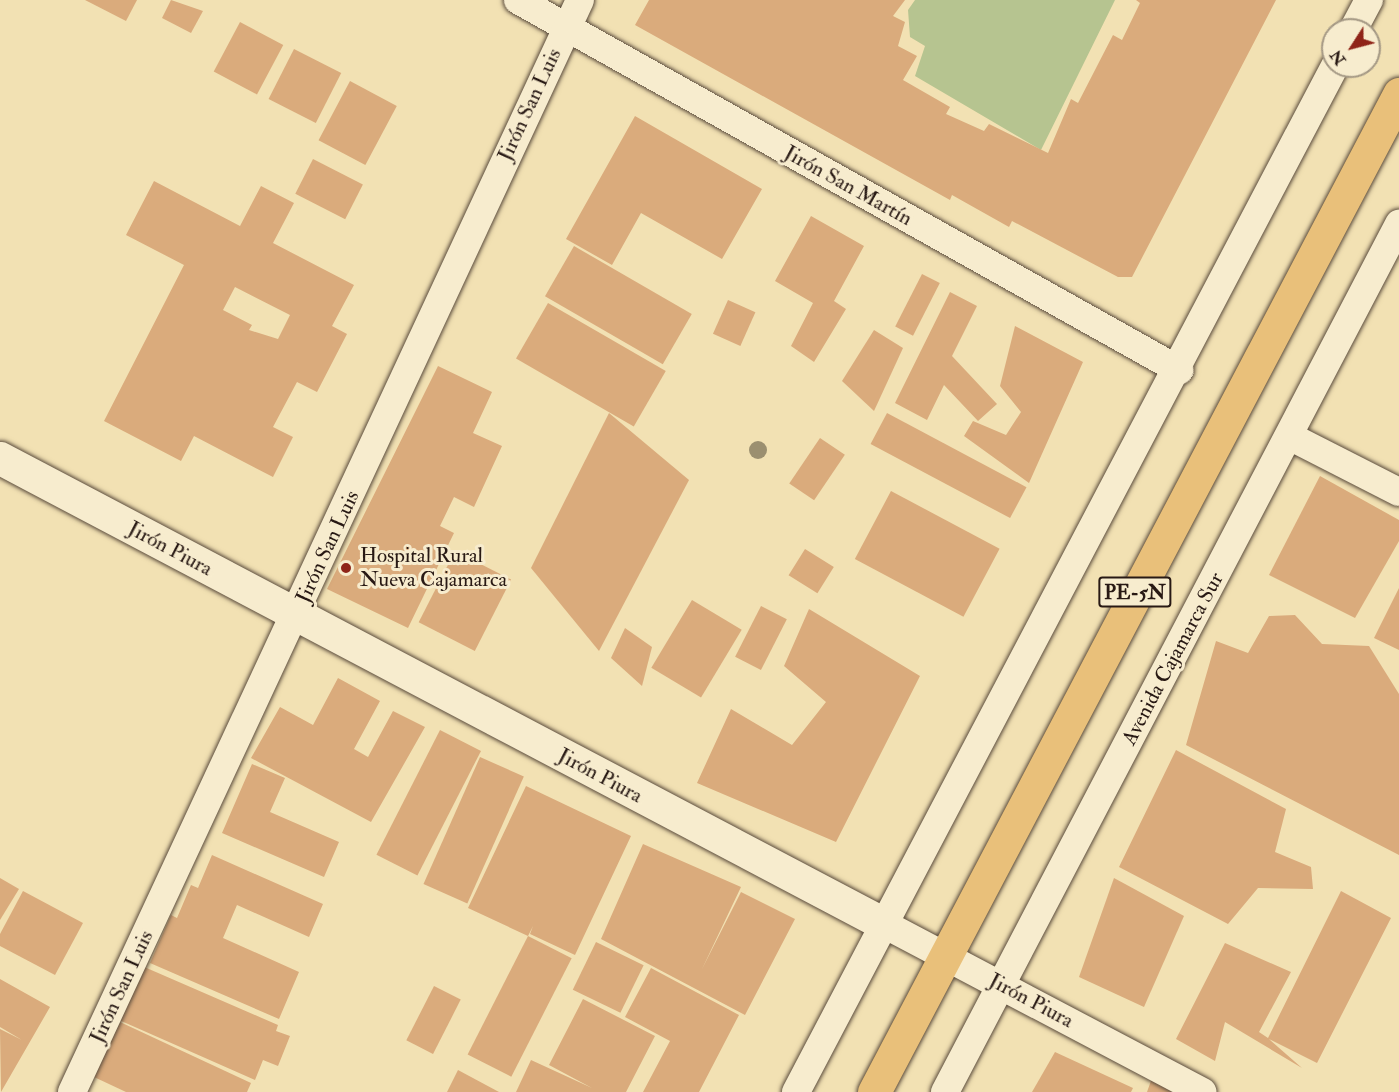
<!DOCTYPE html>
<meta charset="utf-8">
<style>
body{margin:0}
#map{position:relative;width:1399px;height:1092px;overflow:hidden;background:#f2e1b3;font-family:"IM FELL Double Pica",serif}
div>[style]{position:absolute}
.green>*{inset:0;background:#b6c490}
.building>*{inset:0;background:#daab7c;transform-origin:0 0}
.roads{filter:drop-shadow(0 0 2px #5a4b3c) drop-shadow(0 0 2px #5a4b3c)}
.street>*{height:28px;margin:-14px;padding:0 14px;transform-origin:14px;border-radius:14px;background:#f7ecce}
.secondary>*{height:33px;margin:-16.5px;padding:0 16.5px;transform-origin:16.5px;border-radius:16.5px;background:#f7ecce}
.highway>*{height:33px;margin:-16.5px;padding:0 16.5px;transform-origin:16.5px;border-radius:16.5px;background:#e9c07a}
.trees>*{width:18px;height:18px;margin:-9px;border-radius:50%;background:#9b8f70}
.dots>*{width:16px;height:16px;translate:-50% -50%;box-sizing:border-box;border:3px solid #f7ecce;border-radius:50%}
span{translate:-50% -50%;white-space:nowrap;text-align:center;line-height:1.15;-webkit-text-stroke:6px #f7ecce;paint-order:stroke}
.shield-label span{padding:2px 4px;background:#f7ecce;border:2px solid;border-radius:4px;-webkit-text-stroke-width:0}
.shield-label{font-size:20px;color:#281914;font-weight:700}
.street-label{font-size:21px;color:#281914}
.poi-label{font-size:21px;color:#281914}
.left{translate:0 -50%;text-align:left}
.north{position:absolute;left:1321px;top:18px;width:60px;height:60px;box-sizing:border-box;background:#f7ecce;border:2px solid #a49884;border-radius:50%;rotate:234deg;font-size:16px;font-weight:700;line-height:24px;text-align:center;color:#281914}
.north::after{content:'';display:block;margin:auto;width:21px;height:27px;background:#8f2418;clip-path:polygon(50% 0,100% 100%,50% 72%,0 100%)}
</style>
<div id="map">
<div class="green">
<i style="clip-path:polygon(915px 0,1115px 0,1041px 150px,915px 76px,925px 46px,910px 37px,908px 10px)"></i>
</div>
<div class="building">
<i style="clip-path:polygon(85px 0,137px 0,126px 21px)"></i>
<i style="clip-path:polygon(171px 0,203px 11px,191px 33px,162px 18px)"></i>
<i style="clip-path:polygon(649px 0,905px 0,893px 16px,905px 22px,898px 46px,917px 56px,903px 80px,950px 107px,946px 114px,984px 131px,989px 124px,1048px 153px,1071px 99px,1078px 103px,1113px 35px,1122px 40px,1140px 3px,1136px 0,1276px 0,1132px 277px,1118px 277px,1012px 221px,1009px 227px,952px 195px,950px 200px,635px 25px)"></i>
<i style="left:240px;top:22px;width:49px;height:56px;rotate:28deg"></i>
<i style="left:294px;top:49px;width:53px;height:56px;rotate:27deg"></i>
<i style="left:350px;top:81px;width:53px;height:67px;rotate:28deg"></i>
<i style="clip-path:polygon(635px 116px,762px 189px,722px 259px,641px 213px,612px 265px,566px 239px)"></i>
<i style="left:313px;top:159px;width:56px;height:39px;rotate:27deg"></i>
<i style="clip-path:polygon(evenodd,154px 181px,240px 226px,261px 186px,294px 203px,273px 243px,354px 285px,332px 326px,347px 334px,317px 392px,297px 382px,273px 427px,293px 437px,273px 477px,194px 436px,181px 461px,104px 421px,184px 265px,126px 235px,154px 181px,235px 287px,290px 315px,278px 339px,249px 330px,252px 325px,223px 310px,235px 287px)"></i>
<i style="clip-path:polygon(811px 216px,864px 246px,834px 301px,846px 309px,814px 362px,791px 346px,813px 303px,775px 281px)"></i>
<i style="left:574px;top:246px;width:136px;height:58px;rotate:30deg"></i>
<i style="left:922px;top:274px;width:20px;height:59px;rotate:27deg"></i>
<i style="clip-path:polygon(950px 292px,977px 306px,952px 356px,997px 404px,978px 421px,944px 385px,927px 420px,895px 403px)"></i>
<i style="left:728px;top:300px;width:30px;height:37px;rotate:24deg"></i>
<i style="left:548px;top:303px;width:136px;height:64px;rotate:30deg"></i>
<i style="clip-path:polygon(1015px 326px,1083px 362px,1029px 483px,964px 436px,973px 421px,1006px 435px,1021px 412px,1000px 386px)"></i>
<i style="clip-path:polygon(874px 330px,903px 348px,874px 411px,842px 381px)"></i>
<i style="clip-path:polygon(438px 366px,492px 392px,473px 433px,502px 446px,474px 507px,454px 497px,440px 526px,454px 533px,408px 628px,327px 589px)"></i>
<i style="clip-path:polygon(609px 413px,689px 480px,599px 651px,531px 568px)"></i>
<i style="left:887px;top:413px;width:158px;height:35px;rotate:28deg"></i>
<i style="left:820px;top:438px;width:30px;height:55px;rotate:34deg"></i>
<i style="clip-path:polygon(1320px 476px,1399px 520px,1399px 541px,1355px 618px,1269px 575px)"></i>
<i style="left:891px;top:491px;width:123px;height:77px;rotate:28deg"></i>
<i style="left:805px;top:549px;width:34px;height:31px;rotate:32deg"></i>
<i style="left:455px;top:551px;width:63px;height:80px;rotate:27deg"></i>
<i style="clip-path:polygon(1399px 588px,1399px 650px,1374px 638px)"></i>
<i style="left:692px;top:600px;width:58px;height:79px;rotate:31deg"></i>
<i style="left:761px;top:606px;width:29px;height:57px;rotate:27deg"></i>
<i style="clip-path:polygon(809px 609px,920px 676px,836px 842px,697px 783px,731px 709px,792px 745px,826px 702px,784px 666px)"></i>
<i style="clip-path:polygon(1295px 615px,1322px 644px,1369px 646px,1399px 694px,1399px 855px,1186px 745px,1216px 641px,1248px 653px,1269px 616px)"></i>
<i style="clip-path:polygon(625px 628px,652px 647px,642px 686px,611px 658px)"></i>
<i style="clip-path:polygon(338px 678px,380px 701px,354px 749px,368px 757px,393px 711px,425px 727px,371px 822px,251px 758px,280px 707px,313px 725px)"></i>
<i style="left:440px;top:730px;width:46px;height:140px;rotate:27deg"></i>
<i style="clip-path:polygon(1176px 750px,1286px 809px,1275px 852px,1311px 867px,1313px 889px,1258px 888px,1228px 924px,1119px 867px)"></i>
<i style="left:480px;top:757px;width:48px;height:139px;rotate:24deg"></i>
<i style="clip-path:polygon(252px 764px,285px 778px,270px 812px,339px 842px,324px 877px,222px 833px)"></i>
<i style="clip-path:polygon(526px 786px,631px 836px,575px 955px,530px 934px,533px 926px,528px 936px,468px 908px)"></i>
<i style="clip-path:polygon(643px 844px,741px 887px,702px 969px,741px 892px,795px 919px,745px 1015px,601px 939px)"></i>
<i style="clip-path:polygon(212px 855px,323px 904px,309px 937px,237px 905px,223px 938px,299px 972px,279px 1019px,150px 963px,171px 915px,177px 918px,191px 885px,198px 888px)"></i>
<i style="clip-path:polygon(0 878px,19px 889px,0 920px)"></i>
<i style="clip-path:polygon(1114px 878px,1184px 916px,1144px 1007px,1079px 977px)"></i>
<i style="clip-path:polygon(23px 891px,83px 923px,55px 975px,0 946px,0 934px)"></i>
<i style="clip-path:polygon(1341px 891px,1391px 918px,1317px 1063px,1269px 1039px,1302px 1068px,1225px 1022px,1215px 1061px,1176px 1039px,1225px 943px,1291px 972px,1259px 1032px,1268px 1038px)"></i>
<i style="left:528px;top:936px;width:49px;height:133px;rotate:27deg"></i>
<i style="left:596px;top:942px;width:53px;height:53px;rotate:26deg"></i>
<i style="clip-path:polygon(142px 966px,278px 1025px,276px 1031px,290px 1036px,278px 1066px,263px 1060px,255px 1080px,119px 1020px)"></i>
<i style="clip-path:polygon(651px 968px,739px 1015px,699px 1092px,643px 1092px,670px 1041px,625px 1017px)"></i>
<i style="clip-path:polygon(0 979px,50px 1007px,1px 1092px,0 1029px,22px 1040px,0 1027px)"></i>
<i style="left:434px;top:986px;width:30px;height:61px;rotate:27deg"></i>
<i style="clip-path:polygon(583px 999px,655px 1036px,626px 1092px,516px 1092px,531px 1060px,592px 1088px,549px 1065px)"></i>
<i style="clip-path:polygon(120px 1022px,251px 1083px,247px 1092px,126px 1092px,94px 1077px)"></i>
<i style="clip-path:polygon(1055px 1052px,1133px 1088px,1131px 1092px,1032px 1092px)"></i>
<i style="clip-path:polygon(458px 1070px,499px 1092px,447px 1092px)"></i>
<i style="clip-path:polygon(1152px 1078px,1172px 1092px,1147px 1092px)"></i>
</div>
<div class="roads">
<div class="street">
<i style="left:518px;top:0;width:758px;rotate:29.24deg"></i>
<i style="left:1353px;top:30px;width:34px;rotate:-62deg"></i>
<i style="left:1289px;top:436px;width:123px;rotate:27deg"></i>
<i style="left:884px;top:924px;width:360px;rotate:27.8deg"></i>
<i style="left:72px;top:1092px;width:1204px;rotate:-65.05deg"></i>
<i style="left:796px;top:1092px;width:1159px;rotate:-62.29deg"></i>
<i style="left:945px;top:1092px;width:980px;rotate:-62.39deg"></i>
</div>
<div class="secondary">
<i style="left:0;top:458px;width:999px;rotate:27.8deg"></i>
</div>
<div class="highway">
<i style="left:874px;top:1092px;width:1128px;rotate:-62.25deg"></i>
</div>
</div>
<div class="trees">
<i style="left:758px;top:450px"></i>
</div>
<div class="dots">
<i style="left:346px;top:568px;background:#8f2418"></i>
</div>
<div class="shield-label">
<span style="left:1135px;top:592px">PE-5N</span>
</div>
<div class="street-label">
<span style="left:530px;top:105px;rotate:-65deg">Jirón San Luis</span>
<span style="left:848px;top:186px;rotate:29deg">Jirón San Martín</span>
<span style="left:328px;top:547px;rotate:-65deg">Jirón San Luis</span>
<span style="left:170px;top:549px;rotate:28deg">Jirón Piura</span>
<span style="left:1173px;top:659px;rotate:-62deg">Avenida Cajamarca Sur</span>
<span style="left:600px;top:776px;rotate:28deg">Jirón Piura</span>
<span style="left:122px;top:987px;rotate:-65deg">Jirón San Luis</span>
<span style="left:1031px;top:1001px;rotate:28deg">Jirón Piura</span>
</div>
<div class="poi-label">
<span class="left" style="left:360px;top:568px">Hospital Rural<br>Nueva Cajamarca</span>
</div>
<div class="north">N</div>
</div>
